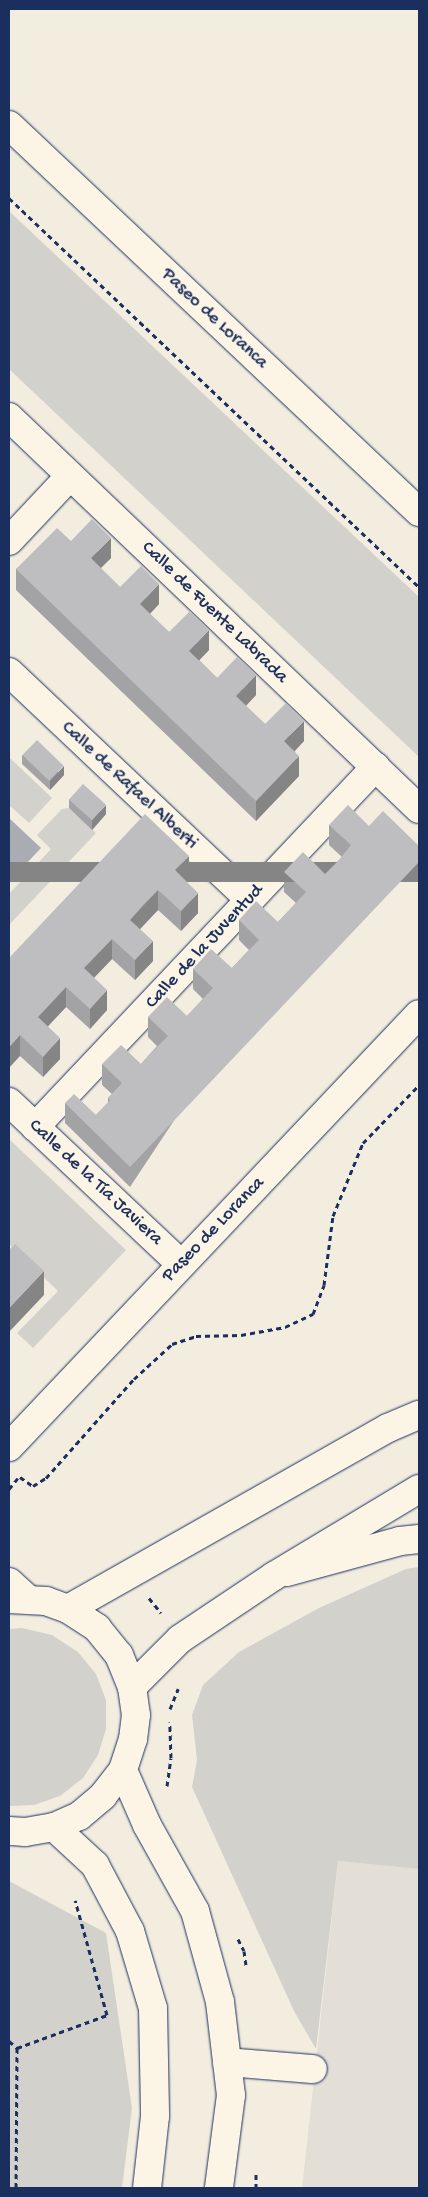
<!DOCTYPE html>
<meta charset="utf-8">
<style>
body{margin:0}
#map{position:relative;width:428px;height:2197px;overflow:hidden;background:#f3ede0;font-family:"Gochi Hand",sans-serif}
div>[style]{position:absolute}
.built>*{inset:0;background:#e3dfd6}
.green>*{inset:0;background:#d3d1cc}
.water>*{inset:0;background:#a9acb3}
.path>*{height:3px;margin-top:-1.5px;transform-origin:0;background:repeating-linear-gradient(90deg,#1b2f5e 0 5px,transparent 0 9px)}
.roads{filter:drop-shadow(0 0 1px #1b2f5e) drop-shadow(0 0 1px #1b2f5e)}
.minor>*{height:28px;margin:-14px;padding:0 14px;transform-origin:14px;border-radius:14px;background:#fcf5e5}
.major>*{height:28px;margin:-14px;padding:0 14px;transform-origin:14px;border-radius:14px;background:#fcf5e5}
.highway>*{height:28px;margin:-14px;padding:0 14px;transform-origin:14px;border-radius:14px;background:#fcf5e5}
.wall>*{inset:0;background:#a3a3a5}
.shaded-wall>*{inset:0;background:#858586;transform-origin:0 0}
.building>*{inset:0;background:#bebec0;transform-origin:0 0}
span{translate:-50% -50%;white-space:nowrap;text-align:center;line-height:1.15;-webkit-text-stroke:4px #fcf5e5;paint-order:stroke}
.street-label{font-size:19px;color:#1b2f5e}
.frame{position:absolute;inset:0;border:10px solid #1b2f5e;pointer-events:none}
</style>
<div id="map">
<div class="built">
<i style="clip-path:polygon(338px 1861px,419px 1869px,419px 2188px,302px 2188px)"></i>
</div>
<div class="green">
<i style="clip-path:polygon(9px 211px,419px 597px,419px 757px,9px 369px)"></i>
<i style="clip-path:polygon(10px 758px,52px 798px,29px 823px,9px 805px)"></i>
<i style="clip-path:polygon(69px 808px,96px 833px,9px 925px,9px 894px,51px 849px,37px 835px,62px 809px)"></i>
<i style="clip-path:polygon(9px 1139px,126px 1250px,33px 1348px,17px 1333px,58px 1291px,9px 1244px)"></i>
<i style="clip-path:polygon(419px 1567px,419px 1869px,338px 1861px,316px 2049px,294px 2011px,192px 1787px,197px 1760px,192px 1715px,203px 1685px,239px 1652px,319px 1608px,406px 1569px)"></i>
<i style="clip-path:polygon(22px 1628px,52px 1635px,78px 1652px,96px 1674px,106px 1700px,106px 1729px,98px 1755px,83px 1778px,60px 1796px,34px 1805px,9px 1806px,9px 1629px)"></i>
<i style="clip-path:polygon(9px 1881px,106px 1933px,132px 2108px,122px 2188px,9px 2188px)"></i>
</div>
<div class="water">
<i style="clip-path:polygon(9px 818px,41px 848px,9px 882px)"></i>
</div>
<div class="path">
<i style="left:9px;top:198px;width:565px;rotate:43.49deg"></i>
<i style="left:20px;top:1477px;width:16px;rotate:35deg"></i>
<i style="left:33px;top:1486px;width:15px;rotate:-32deg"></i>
<i style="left:46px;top:1478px;width:132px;rotate:-48.4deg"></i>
<i style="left:134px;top:1379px;width:52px;rotate:-42.6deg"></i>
<i style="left:172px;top:1344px;width:25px;rotate:-18deg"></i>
<i style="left:196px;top:1336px;width:45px;rotate:-1.3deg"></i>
<i style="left:241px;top:1335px;width:45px;rotate:-10.3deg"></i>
<i style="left:285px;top:1327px;width:31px;rotate:-25deg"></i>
<i style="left:313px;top:1314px;width:31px;rotate:-69deg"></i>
<i style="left:324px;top:1285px;width:70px;rotate:-82.6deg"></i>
<i style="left:333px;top:1216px;width:79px;rotate:-67.7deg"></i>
<i style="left:363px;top:1143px;width:81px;rotate:-46deg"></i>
<i style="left:9px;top:1489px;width:14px;rotate:-51deg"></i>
<i style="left:149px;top:1598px;width:19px;rotate:51deg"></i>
<i style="left:170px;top:1709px;width:22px;rotate:-68deg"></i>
<i style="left:167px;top:1786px;width:28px;rotate:-82deg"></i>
<i style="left:171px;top:1758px;width:36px;rotate:-92deg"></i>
<i style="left:238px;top:1939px;width:13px;rotate:63deg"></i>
<i style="left:244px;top:1951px;width:15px;rotate:82deg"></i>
<i style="left:9px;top:2041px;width:11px;rotate:41deg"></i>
<i style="left:17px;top:2048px;width:140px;rotate:90.4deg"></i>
<i style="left:17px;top:2048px;width:96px;rotate:-20.1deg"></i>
<i style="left:107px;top:2015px;width:119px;rotate:-105.5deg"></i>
<i style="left:256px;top:2188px;width:17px;rotate:-90deg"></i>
</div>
<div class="roads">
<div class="minor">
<i style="left:9px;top:125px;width:564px;rotate:43.35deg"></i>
<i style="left:9px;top:417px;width:567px;rotate:43.71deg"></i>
<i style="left:9px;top:541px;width:89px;rotate:-46.8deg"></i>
<i style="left:9px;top:672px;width:332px;rotate:43.4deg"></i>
<i style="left:9px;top:1102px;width:236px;rotate:43.3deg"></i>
<i style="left:35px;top:1127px;width:496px;rotate:-46.6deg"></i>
<i style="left:9px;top:1447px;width:596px;rotate:-46.56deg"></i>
<i style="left:287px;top:1572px;width:117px;rotate:-15.3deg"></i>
<i style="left:400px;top:1541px;width:19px;rotate:-6deg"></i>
<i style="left:9px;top:1582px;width:24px;rotate:42deg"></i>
<i style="left:227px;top:2062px;width:86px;rotate:4.7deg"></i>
</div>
<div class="major">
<i style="left:9px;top:1599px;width:37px;rotate:3deg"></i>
<i style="left:46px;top:1601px;width:23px;rotate:20deg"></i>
<i style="left:68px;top:1609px;width:35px;rotate:33deg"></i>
<i style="left:97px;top:1628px;width:35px;rotate:51deg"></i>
<i style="left:119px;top:1655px;width:35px;rotate:68deg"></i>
<i style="left:132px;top:1687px;width:28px;rotate:82deg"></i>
<i style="left:136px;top:1715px;width:24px;rotate:97deg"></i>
<i style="left:133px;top:1739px;width:33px;rotate:108deg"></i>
<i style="left:123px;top:1770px;width:33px;rotate:128deg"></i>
<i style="left:103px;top:1796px;width:31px;rotate:140deg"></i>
<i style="left:79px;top:1816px;width:27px;rotate:156deg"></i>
<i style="left:54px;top:1827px;width:29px;rotate:170deg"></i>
<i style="left:25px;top:1832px;width:16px;rotate:-176deg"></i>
<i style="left:123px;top:1770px;width:60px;rotate:66.4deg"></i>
<i style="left:147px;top:1825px;width:98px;rotate:60.8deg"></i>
<i style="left:195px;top:1911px;width:94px;rotate:74.6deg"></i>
<i style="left:220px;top:2002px;width:94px;rotate:83.3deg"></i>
<i style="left:231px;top:2095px;width:94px;rotate:97.4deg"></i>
<i style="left:54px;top:1827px;width:56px;rotate:42.8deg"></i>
<i style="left:95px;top:1865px;width:75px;rotate:62.1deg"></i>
<i style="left:130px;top:1931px;width:80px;rotate:73.4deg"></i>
<i style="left:153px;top:2008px;width:108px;rotate:88.9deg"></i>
<i style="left:155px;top:2116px;width:72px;rotate:96.3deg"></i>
</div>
<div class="highway">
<i style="left:68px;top:1609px;width:368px;rotate:-29.5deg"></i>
<i style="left:388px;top:1428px;width:34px;rotate:-23deg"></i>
<i style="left:132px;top:1687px;width:68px;rotate:-45deg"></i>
<i style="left:180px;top:1639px;width:113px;rotate:-33.8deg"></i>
<i style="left:274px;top:1576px;width:169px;rotate:-31deg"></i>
</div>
</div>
<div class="wall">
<i style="clip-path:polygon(71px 541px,111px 558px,100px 568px,120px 587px,159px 604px,150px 614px,169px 632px,209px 650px,199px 660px,217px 678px,256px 695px,246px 706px,265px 724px,304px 741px,295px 751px,299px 776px,256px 821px,16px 590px,16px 569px)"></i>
<i style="clip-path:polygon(22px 755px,64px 775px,50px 790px,22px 764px)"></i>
<i style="clip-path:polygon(69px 799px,106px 814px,92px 830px,69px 808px)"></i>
<i style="clip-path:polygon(329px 825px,369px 826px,130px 1187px,65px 1123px,65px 1103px,96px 1115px,108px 1103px,108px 1098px,112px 1094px,102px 1085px,102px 1064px,141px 1064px,157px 1046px,148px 1037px,148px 1017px,187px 1016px,203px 999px,193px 989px,193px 969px,232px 968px,249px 950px,239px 940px,239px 920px,278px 922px,296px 903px,284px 892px,284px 872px,325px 874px,342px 857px,329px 845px)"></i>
<i style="clip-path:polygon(189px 876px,185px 880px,198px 913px,181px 931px,158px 910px,143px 925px,140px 929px,153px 961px,135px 980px,112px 959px,94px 978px,107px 1010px,90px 1029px,66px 1007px,48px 1026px,60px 1059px,43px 1077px,20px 1056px,9px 958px)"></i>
</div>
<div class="shaded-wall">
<i style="clip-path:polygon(111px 538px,111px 558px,91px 578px,91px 558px)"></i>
<i style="clip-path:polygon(159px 584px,159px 604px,140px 624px,140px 604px)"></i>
<i style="clip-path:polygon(209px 630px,209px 650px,189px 671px,189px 651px)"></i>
<i style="clip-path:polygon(256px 675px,256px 695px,236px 716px,236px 696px)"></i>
<i style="clip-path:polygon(304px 721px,304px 741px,284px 762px,284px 741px)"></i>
<i style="clip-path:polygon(299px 756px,299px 776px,256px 821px,256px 801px)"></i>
<i style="clip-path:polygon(64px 766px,64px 775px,50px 790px,50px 781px)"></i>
<i style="clip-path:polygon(106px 805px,106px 814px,92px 830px,92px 820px)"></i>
<i style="clip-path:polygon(189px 856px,189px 876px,175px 890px,175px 870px)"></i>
<i style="left:419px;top:862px;width:20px;height:420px;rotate:90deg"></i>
<i style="clip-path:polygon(158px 890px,158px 910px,130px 940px,130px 920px)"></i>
<i style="clip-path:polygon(198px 893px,198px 913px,181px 931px,181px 911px)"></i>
<i style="clip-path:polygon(112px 939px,112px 959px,84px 988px,84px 968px)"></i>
<i style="clip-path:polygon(153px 941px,153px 961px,135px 980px,135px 960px)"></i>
<i style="clip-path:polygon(66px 987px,66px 1007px,38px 1037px,38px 1017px)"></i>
<i style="clip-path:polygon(107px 990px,107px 1010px,90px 1029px,90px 1009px)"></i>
<i style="clip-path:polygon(20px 1035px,20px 1056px,9px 1068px,9px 1047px)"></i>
<i style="clip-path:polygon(60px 1038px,60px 1059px,43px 1077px,43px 1057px)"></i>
<i style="clip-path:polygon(44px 1271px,44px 1295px,9px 1332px,9px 1308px)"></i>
</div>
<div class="building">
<i style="clip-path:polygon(92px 519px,111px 538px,91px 558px,120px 587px,141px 566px,159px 584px,140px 604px,169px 632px,190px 611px,209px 630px,189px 651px,217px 678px,237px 657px,247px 666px,256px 675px,236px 696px,265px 724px,286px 703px,304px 721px,284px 741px,299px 756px,256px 801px,16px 569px,57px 528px,71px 541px)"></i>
<i style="left:37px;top:740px;width:37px;height:21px;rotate:44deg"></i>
<i style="left:83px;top:784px;width:31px;height:21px;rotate:42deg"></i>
<i style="clip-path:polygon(348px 805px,369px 826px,383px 811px,419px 846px,419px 862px,130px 1167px,65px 1103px,74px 1094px,96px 1115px,110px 1100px,108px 1098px,122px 1083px,102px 1064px,121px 1045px,141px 1064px,154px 1050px,168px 1036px,148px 1017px,167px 997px,187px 1016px,199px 1003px,213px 988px,193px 969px,211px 949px,232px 968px,245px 954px,259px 940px,239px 920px,256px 901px,278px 922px,306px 892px,284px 872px,303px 852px,325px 874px,339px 860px,351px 845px,329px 825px)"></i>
<i style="clip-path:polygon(145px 814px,189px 856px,175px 870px,198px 893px,181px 911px,158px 890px,143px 905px,130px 920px,153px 941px,135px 960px,112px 939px,84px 968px,107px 990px,90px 1009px,66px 987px,38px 1017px,60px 1038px,43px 1057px,20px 1035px,9px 1047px,9px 958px)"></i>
<i style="clip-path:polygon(15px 1244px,44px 1271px,9px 1308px,9px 1250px)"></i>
</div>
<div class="street-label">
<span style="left:214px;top:319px;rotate:43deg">Paseo de Loranca</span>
<span style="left:214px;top:613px;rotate:44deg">Calle de Fuente Labrada</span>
<span style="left:129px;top:786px;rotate:43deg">Calle de Rafael Alberti</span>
<span style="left:205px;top:947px;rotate:-47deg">Calle de la Juventud</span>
<span style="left:95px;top:1183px;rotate:43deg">Calle de la Tía Javiera</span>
<span style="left:214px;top:1230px;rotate:-46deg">Paseo de Loranca</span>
</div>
<div class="frame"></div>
</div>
